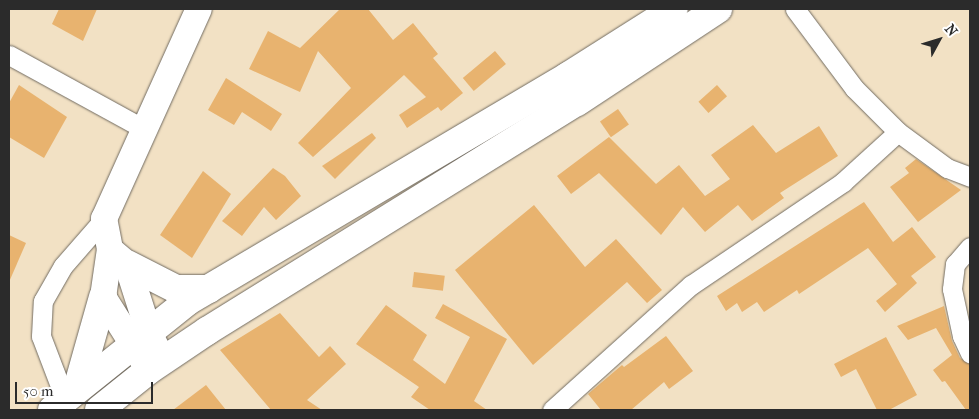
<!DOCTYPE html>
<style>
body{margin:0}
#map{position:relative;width:979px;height:419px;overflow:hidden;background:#f2e1c4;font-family:"IM FELL French Canon",serif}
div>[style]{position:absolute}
.building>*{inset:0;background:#e8b36f;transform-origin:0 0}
.roads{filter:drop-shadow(0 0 1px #716b61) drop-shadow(0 0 1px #716b61)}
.street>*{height:19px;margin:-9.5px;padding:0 9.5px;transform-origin:9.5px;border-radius:9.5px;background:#fff}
.secondary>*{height:26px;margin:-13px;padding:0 13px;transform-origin:13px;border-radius:13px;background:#fff}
.primary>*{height:28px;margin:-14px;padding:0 14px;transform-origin:14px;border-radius:14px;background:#fff}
span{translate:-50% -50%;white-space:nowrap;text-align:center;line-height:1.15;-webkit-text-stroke:4px #fff;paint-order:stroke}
.frame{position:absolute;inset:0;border:10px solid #2b2b2b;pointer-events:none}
.north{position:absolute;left:914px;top:15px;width:50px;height:50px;-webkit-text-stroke:4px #fff;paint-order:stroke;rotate:51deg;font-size:14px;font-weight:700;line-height:20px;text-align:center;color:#2b2b2b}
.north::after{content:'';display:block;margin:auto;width:18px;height:22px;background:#2b2b2b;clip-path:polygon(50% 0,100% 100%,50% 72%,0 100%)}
.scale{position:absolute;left:15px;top:382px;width:138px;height:22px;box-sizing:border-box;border:2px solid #2b2b2b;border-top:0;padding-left:6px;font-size:15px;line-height:18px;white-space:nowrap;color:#2b2b2b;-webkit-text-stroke:4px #fff;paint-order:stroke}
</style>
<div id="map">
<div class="building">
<i style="clip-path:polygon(59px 9px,97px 9px,83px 41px,52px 24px)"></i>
<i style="clip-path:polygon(340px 9px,368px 9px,393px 40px,413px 23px,438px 54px,433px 58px,463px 93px,441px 111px,438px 107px,407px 128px,399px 115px,426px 97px,404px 75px,313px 157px,298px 143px,351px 88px,318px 51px,300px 92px,249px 69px,268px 31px,300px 48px)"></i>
<i style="left:495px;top:51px;width:17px;height:42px;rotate:50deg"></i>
<i style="clip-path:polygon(226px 78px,282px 114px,271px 131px,242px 112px,234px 125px,208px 110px)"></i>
<i style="clip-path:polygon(19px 85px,67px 117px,44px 158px,9px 137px,9px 103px)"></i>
<i style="left:717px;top:85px;width:15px;height:25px;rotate:48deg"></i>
<i style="left:618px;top:109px;width:19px;height:22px;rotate:55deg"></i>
<i style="clip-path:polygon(753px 125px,776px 153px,819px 126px,838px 156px,780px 193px,784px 198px,752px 221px,738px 205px,705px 232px,683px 207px,661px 235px,599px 173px,571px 194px,557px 176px,609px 137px,656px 184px,679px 165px,705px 196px,730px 179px,711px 155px)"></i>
<i style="clip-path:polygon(372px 133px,376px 138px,335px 179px,322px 166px)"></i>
<i style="clip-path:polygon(916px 159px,961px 190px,918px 222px,890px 187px,909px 173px,905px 168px)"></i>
<i style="clip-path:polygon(273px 168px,285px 176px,301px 196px,276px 220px,264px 207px,242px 236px,222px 221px)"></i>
<i style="clip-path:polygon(203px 171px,231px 194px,192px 258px,160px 235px)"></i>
<i style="clip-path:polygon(864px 202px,893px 242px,912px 227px,936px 257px,911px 276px,917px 283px,885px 312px,876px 301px,897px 284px,868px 248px,799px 294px,797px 290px,764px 312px,757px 302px,742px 312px,737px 303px,726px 311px,717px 296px)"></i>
<i style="clip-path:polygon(534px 205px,585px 267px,616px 239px,662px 290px,647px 303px,627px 282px,533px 365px,455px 270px)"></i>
<i style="clip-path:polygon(9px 235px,26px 243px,9px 282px)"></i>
<i style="left:414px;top:272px;width:31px;height:15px;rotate:7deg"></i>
<i style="clip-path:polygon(443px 304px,507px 339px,474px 401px,487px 410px,430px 410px,411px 397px,419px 387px,356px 344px,386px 305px,427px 335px,413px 360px,445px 384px,470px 337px,435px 318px)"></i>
<i style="clip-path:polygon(944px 306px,952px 341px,960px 358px,970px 364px,970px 410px,966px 410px,945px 381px,942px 382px,933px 370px,952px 355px,936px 328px,908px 340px,897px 326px)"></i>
<i style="clip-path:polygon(280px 313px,319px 357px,330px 346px,346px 364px,307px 400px,322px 410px,271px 410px,220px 350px)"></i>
<i style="clip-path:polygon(666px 336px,693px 371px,669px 389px,664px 382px,631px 410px,601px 410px,588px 394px,622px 365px,624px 367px)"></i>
<i style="clip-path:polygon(886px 337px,917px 395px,889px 410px,877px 410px,856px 369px,841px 377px,834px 364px)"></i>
<i style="clip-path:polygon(206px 385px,226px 410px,173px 410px)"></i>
</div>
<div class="roads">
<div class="street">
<i style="left:795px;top:9px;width:99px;rotate:53.2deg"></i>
<i style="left:854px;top:88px;width:62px;rotate:45deg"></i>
<i style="left:898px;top:132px;width:61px;rotate:36.3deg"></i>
<i style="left:947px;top:168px;width:25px;rotate:21deg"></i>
<i style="left:9px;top:55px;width:156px;rotate:28.7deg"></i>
<i style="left:970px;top:247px;width:23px;rotate:131deg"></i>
<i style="left:955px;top:264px;width:25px;rotate:97deg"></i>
<i style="left:952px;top:289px;width:48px;rotate:78deg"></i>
<i style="left:962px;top:336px;width:19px;rotate:65deg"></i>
<i style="left:65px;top:399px;width:67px;rotate:-110.9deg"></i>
<i style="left:41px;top:336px;width:35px;rotate:-87deg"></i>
<i style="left:43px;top:301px;width:40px;rotate:-60.3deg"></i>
<i style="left:63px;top:266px;width:62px;rotate:-48.9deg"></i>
<i style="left:552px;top:410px;width:187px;rotate:-42deg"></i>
<i style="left:691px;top:285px;width:184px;rotate:-34.1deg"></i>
<i style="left:843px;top:182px;width:74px;rotate:-42.3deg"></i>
</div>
<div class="secondary">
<i style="left:114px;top:253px;width:17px;rotate:40deg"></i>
<i style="left:127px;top:264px;width:72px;rotate:72.3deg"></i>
<i style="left:149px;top:333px;width:31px;rotate:63deg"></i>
<i style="left:149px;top:370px;width:86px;rotate:-122.2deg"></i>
<i style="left:103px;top:297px;width:49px;rotate:-81.7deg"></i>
<i style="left:110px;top:249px;width:31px;rotate:-101deg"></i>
<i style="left:104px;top:219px;width:230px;rotate:-65.7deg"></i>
</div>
<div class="primary">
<i style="left:127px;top:264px;width:55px;rotate:27deg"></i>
<i style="left:176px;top:289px;width:33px"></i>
<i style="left:77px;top:389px;width:96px;rotate:-74.2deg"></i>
<i style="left:52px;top:410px;width:174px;rotate:-38.7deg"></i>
<i style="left:188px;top:301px;width:442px;rotate:-30.6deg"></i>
<i style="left:568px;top:76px;width:125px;rotate:-32.3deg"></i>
<i style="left:99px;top:410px;width:64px;rotate:-38.7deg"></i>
<i style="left:149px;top:370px;width:70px;rotate:-33.9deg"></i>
<i style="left:207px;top:331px;width:435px;rotate:-31.8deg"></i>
<i style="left:577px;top:102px;width:169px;rotate:-33.4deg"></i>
</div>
</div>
<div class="frame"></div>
<div class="north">N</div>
<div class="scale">50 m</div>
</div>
